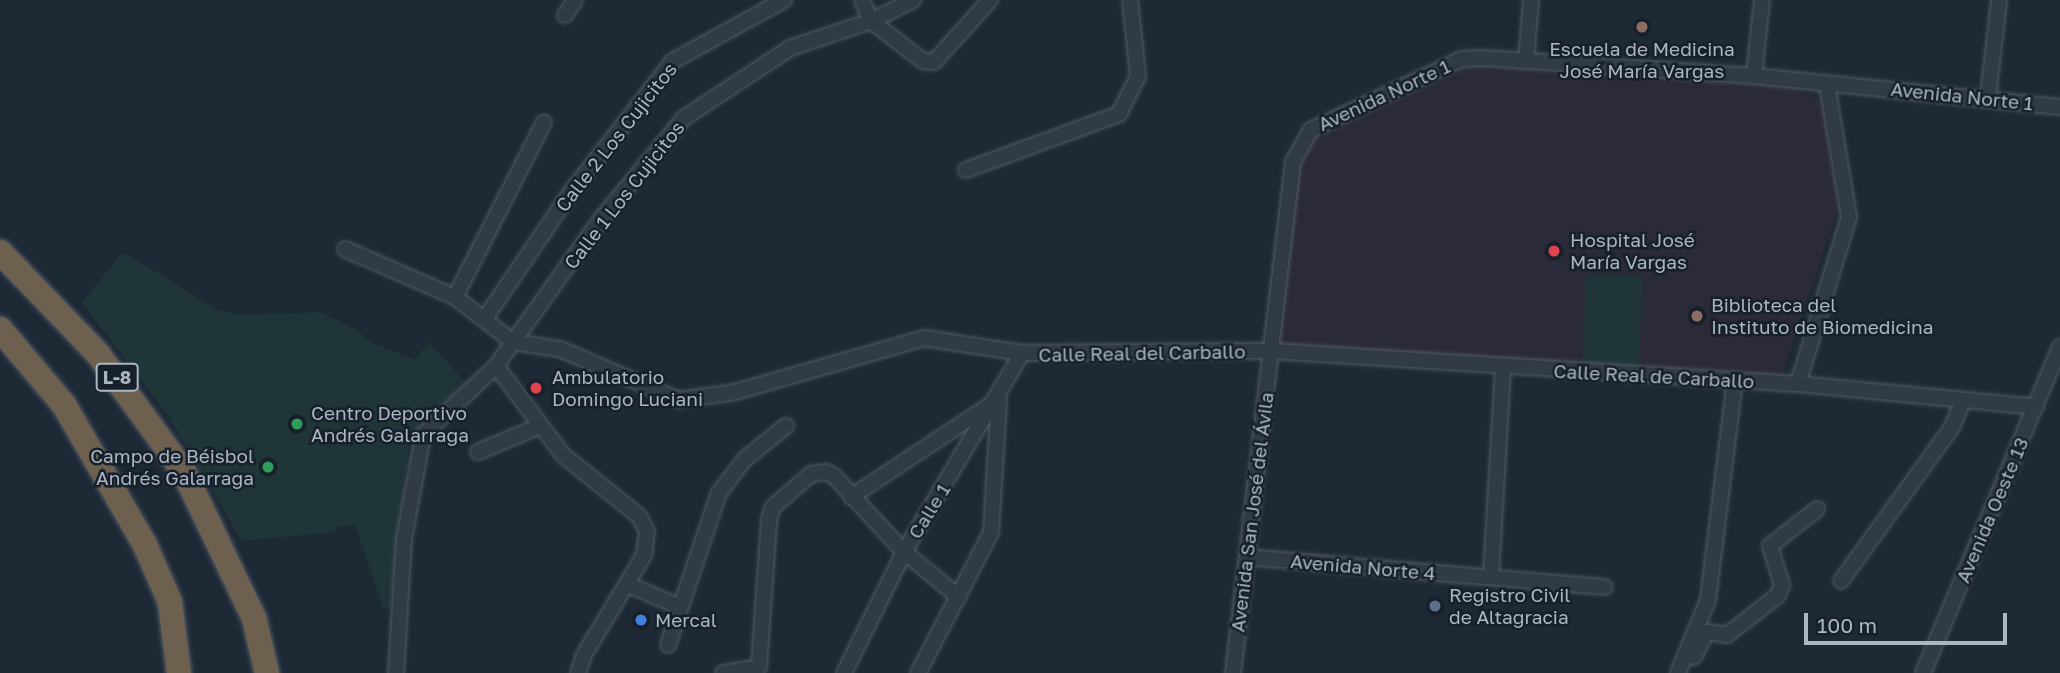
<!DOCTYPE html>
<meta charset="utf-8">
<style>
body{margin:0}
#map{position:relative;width:2060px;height:673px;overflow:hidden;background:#1e2936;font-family:"Golos Text",sans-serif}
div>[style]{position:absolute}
.medical>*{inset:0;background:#2b2a38}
.green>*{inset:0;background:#203537;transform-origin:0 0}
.roads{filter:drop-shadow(0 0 2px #4f5965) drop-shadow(0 0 2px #4f5965)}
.street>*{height:14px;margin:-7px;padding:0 7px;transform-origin:7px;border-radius:7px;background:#313b47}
.highway>*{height:24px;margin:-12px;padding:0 12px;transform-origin:12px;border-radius:12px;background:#6d604e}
.dots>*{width:19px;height:19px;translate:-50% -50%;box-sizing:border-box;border:4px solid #17202b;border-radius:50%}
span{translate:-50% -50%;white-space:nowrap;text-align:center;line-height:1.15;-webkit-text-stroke:5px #17202b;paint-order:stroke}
.shield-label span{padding:2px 5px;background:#17202b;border:2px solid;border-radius:5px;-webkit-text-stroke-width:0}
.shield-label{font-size:18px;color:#abb6c4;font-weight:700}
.poi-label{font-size:19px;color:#abb6c4}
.left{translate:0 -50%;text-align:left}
.right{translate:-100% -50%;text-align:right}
.street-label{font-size:19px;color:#abb6c4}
.scale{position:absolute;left:1804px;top:613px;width:203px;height:32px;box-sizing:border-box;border:4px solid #abb6c4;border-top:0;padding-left:9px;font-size:21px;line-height:24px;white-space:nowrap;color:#abb6c4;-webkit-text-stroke:5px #17202b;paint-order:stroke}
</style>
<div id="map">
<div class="medical">
<i style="clip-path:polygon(1472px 66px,1792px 87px,1822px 101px,1838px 209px,1781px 378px,1280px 346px,1283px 181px,1301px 145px)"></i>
</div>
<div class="green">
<i style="clip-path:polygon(123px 252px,218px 310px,238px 315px,320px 312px,354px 328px,372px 343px,415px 360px,429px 342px,466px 383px,410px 435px,390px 608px,383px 607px,355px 524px,336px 527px,336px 532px,242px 541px,167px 414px,82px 303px)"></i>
<i style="left:1586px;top:274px;width:56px;height:91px;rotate:2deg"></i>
</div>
<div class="roads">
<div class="street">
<i style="left:862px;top:0;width:23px;rotate:67deg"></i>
<i style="left:871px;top:21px;width:66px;rotate:37.6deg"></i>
<i style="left:923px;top:61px;width:11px;rotate:5deg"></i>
<i style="left:934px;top:62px;width:84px;rotate:-47.9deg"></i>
<i style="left:565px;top:15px;width:18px;rotate:-56deg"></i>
<i style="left:1526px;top:61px;width:61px;rotate:-85.3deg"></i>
<i style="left:1754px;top:76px;width:76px;rotate:-84deg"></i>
<i style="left:1988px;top:97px;width:98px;rotate:-83.5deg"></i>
<i style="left:966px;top:170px;width:163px;rotate:-20.1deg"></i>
<i style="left:1119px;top:114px;width:42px;rotate:-63.4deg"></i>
<i style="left:1138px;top:76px;width:76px;rotate:-96deg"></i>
<i style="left:345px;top:249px;width:120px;rotate:23.6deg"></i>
<i style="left:455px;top:297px;width:73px;rotate:37.8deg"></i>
<i style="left:513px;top:342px;width:48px;rotate:8.5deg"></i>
<i style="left:560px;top:349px;width:129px;rotate:23.2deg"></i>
<i style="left:679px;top:400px;width:57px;rotate:-8.1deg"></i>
<i style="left:735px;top:392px;width:197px;rotate:-15.9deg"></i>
<i style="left:924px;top:338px;width:99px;rotate:8.7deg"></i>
<i style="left:1022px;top:353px;width:250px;rotate:-0.5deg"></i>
<i style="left:1272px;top:351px;width:527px;rotate:3.59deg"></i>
<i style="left:1798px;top:384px;width:239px;rotate:5.5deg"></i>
<i style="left:455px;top:297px;width:196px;rotate:-63deg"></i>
<i style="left:486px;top:317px;width:151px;rotate:-55.8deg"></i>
<i style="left:571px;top:192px;width:166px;rotate:-52.1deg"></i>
<i style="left:673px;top:61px;width:127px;rotate:-28.8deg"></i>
<i style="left:496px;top:366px;width:111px;rotate:53deg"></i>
<i style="left:563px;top:455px;width:97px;rotate:38.8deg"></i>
<i style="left:639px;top:516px;width:17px;rotate:62deg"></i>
<i style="left:647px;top:531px;width:24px;rotate:97deg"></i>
<i style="left:644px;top:555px;width:117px;rotate:121deg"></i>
<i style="left:584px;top:655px;width:19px;rotate:108deg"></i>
<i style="left:1798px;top:384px;width:175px;rotate:-73deg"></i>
<i style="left:1849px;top:217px;width:135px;rotate:-99.4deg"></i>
<i style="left:478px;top:452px;width:67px;rotate:-22.8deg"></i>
<i style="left:851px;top:497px;width:174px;rotate:-33.5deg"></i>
<i style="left:1247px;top:557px;width:359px;rotate:4.8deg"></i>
<i style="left:1491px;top:576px;width:208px;rotate:-86.7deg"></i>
<i style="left:1841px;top:581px;width:190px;rotate:-54.2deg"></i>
<i style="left:1952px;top:427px;width:26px;rotate:-67deg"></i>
<i style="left:627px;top:584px;width:58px;rotate:23.5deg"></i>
<i style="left:668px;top:645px;width:160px;rotate:-71.5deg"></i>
<i style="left:719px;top:493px;width:43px;rotate:-52.6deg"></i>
<i style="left:745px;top:459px;width:53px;rotate:-38.8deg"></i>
<i style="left:1694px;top:657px;width:28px;rotate:-64deg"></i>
<i style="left:1706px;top:632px;width:21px;rotate:8deg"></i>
<i style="left:1727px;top:635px;width:65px;rotate:-38.1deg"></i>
<i style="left:1778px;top:595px;width:11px;rotate:-68deg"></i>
<i style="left:1782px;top:585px;width:41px;rotate:-107.1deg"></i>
<i style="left:1770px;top:546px;width:60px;rotate:-38.2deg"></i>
<i style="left:396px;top:673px;width:134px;rotate:-86.6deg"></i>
<i style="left:404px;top:539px;width:106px;rotate:-79.6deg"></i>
<i style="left:423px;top:435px;width:100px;rotate:-43.4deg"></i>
<i style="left:496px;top:366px;width:181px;rotate:-54.5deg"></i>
<i style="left:601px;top:219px;width:131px;rotate:-50.6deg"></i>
<i style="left:684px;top:118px;width:127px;rotate:-33.4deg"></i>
<i style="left:790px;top:48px;width:85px;rotate:-18.4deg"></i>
<i style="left:871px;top:21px;width:47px;rotate:-26.6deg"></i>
<i style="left:723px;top:673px;width:36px;rotate:-9deg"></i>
<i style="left:759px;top:667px;width:147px;rotate:-86.1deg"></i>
<i style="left:769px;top:520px;width:14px;rotate:-73deg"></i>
<i style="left:773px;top:507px;width:50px;rotate:-41deg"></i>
<i style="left:811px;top:474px;width:15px;rotate:-8deg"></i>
<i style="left:826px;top:472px;width:9px;rotate:27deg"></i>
<i style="left:834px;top:476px;width:103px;rotate:47.4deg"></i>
<i style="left:904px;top:552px;width:71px;rotate:39.3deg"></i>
<i style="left:844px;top:673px;width:135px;rotate:-63.6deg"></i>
<i style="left:904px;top:552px;width:231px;rotate:-59.3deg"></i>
<i style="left:918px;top:673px;width:158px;rotate:-62.5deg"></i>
<i style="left:991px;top:533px;width:133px;rotate:-86.6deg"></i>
<i style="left:1233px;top:673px;width:515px;rotate:-83.3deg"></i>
<i style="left:1293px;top:162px;width:37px;rotate:-61deg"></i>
<i style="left:1311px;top:130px;width:167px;rotate:-25.2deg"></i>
<i style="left:1462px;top:59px;width:21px;rotate:-3deg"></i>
<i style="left:1483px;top:58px;width:272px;rotate:3.8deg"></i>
<i style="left:1754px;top:76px;width:308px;rotate:5.8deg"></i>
<i style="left:1678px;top:673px;width:79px;rotate:-67.7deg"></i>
<i style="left:1708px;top:600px;width:222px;rotate:-83deg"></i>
<i style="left:1923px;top:673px;width:354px;rotate:-67.2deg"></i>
</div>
<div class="highway">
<i style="left:0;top:252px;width:141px;rotate:46.1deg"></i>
<i style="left:98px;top:354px;width:146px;rotate:53.9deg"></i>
<i style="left:184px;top:472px;width:162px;rotate:64.4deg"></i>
<i style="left:254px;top:618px;width:57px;rotate:76.7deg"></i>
<i style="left:0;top:329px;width:99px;rotate:49.9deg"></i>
<i style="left:64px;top:405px;width:162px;rotate:59.9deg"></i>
<i style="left:145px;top:545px;width:62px;rotate:66.3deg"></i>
<i style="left:170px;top:602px;width:72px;rotate:82.8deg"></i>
</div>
</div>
<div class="dots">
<i style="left:1642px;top:27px;background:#8d6e63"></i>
<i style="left:1554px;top:251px;background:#e0444e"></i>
<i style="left:1697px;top:316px;background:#8d6e63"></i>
<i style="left:536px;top:388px;background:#e0444e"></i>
<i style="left:297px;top:424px;background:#2e9e5b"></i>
<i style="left:268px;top:467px;background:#2e9e5b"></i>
<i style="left:1435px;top:606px;background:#5c6f8a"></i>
<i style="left:641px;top:620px;background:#3f7fe0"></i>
</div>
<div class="shield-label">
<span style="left:117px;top:377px">L-8</span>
</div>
<div class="poi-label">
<span style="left:1642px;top:60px">Escuela de Medicina<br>José María Vargas</span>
<span class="left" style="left:1570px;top:251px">Hospital José<br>María Vargas</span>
<span class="left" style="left:1711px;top:316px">Biblioteca del<br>Instituto de Biomedicina</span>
<span class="left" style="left:552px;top:388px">Ambulatorio<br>Domingo Luciani</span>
<span class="left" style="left:311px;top:424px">Centro Deportivo<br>Andrés Galarraga</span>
<span class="right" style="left:254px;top:467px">Campo de Béisbol<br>Andrés Galarraga</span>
<span class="left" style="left:1449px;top:606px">Registro Civil<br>de Altagracia</span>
<span class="left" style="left:655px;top:620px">Mercal</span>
</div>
<div class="street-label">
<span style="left:1384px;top:95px;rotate:-25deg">Avenida Norte 1</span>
<span style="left:1962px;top:96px;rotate:6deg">Avenida Norte 1</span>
<span style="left:616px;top:137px;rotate:-52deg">Calle 2 Los Cujicitos</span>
<span style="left:624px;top:195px;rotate:-52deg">Calle 1 Los Cujicitos</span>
<span style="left:1142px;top:353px;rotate:-1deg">Calle Real del Carballo</span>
<span style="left:1654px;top:376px;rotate:3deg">Calle Real de Carballo</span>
<span style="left:1992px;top:510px;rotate:-67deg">Avenida Oeste 13</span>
<span style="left:929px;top:511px;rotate:-58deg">Calle 1</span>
<span style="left:1252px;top:512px;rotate:-83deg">Avenida San José del Ávila</span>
<span style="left:1363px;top:567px;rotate:5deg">Avenida Norte 4</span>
</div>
<div class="scale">100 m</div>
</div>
